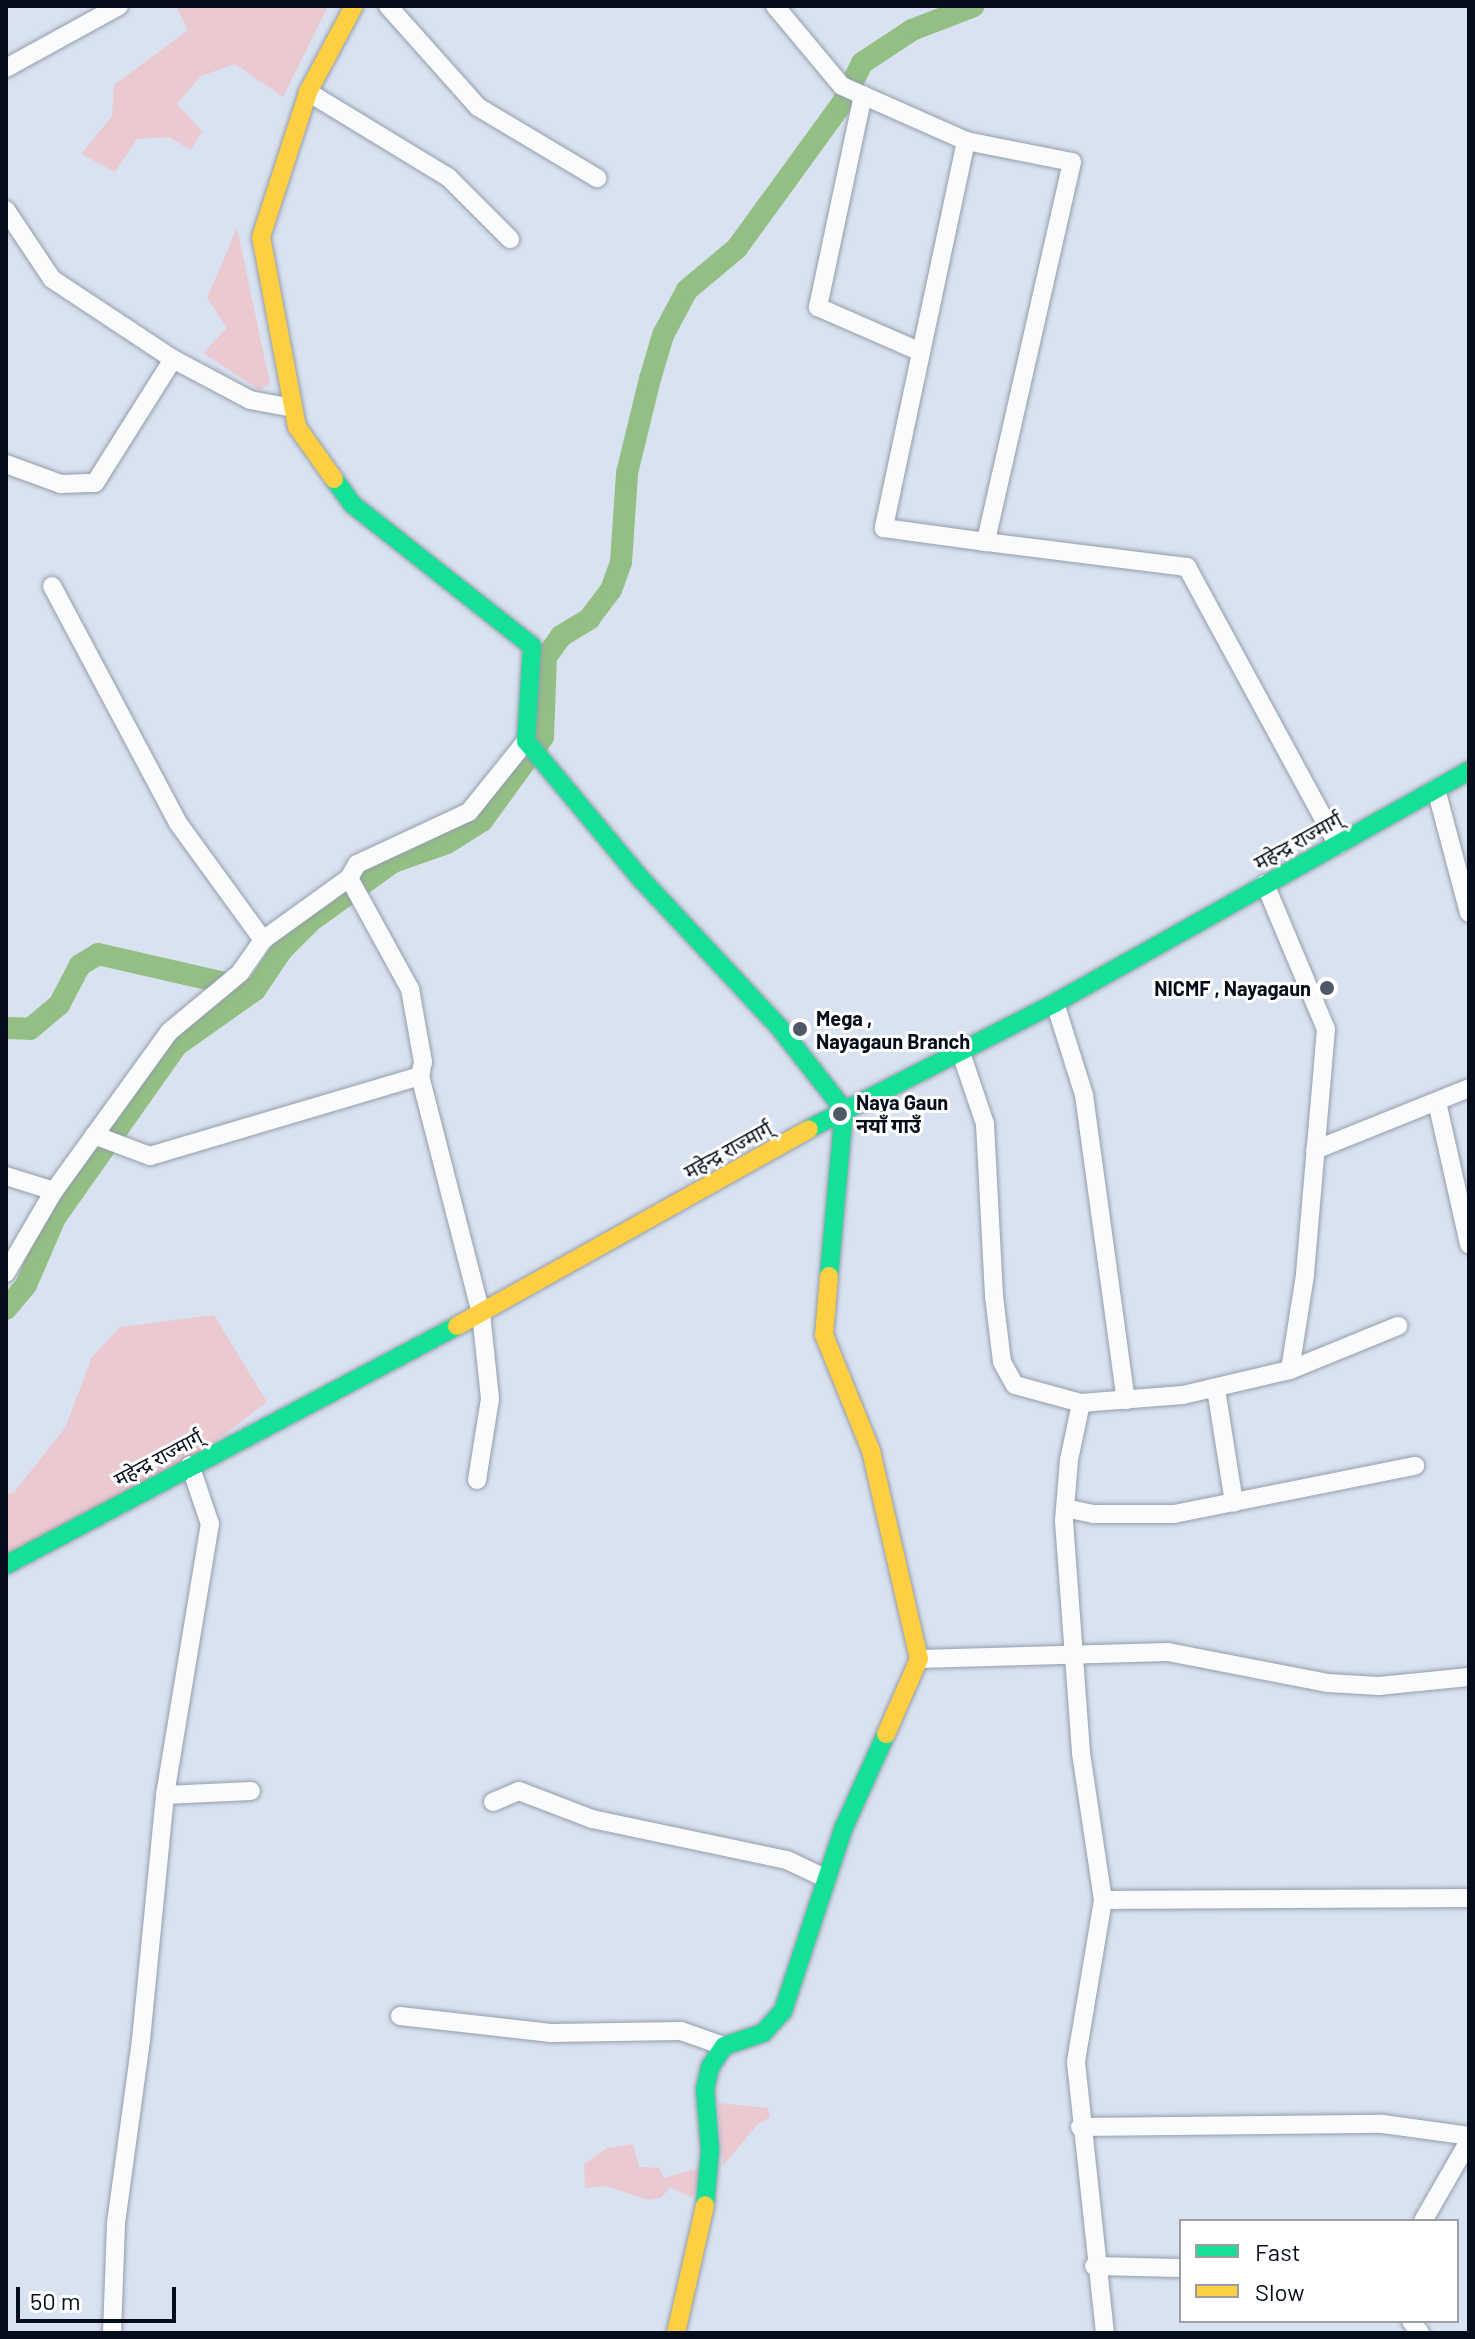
<!DOCTYPE html>
<meta charset="utf-8">
<style>
body{margin:0}
#map{position:relative;width:1475px;height:2339px;overflow:hidden;background:#d9e2f0;font-family:Barlow,"Noto Sans Devanagari",sans-serif}
div>[style]{position:absolute}
.green>*{inset:0;background:#ebc9d1}
.canal>*{height:22px;margin:-11px;padding:0 11px;transform-origin:11px;border-radius:11px;background:#93bf84}
.roads{filter:drop-shadow(0 0 2px #949daa) drop-shadow(0 0 2px #949daa)}
.street>*{height:18px;margin:-9px;padding:0 9px;transform-origin:9px;border-radius:9px;background:#f9fbfd}
.fast>*{height:18px;margin:-9px;padding:0 9px;transform-origin:9px;border-radius:9px;background:#16e098}
.slow>*{height:18px;margin:-9px;padding:0 9px;transform-origin:9px;border-radius:9px;background:#ffcf43}
.dots>*{width:22px;height:22px;translate:-50% -50%;box-sizing:border-box;border:4px solid #fff;border-radius:50%}
span{translate:-50% -50%;white-space:nowrap;text-align:center;line-height:1.15;-webkit-text-stroke:6px #fff;paint-order:stroke}
.street-label{font-size:20px;color:#050d1a}
.poi-label{font-size:20px;color:#050d1a;font-weight:700}
.right{translate:-100% -50%;text-align:right}
.left{translate:0 -50%;text-align:left}
.frame{position:absolute;inset:0;border:8px solid #050d1a;pointer-events:none}
.legend{position:absolute;left:1179px;top:2219px;width:280px;height:104px;box-sizing:border-box;background:#fff;border:2px solid #9b9ea3;margin:0;padding:10px 14px;list-style:none;font-size:24px;color:#050d1a}
.legend li{display:flex;align-items:center;gap:16px;height:40px}
.legend b{width:40px;border:2px solid #9b9ea3}
.scale{position:absolute;left:16px;top:2287px;width:160px;height:36px;box-sizing:border-box;border:4px solid #050d1a;border-top:0;padding-left:10px;font-size:24px;line-height:28px;white-space:nowrap;color:#050d1a;-webkit-text-stroke:6px #fff;paint-order:stroke}
</style>
<div id="map">
<div class="green">
<i style="clip-path:polygon(176px 6px,328px 6px,283px 97px,235px 64px,201px 76px,177px 104px,202px 131px,191px 150px,169px 137px,137px 139px,115px 172px,81px 154px,112px 116px,114px 85px,188px 30px)"></i>
<i style="clip-path:polygon(237px 228px,270px 384px,260px 390px,203px 353px,227px 328px,207px 298px)"></i>
<i style="clip-path:polygon(214px 1315px,267px 1402px,197px 1455px,6px 1555px,6px 1495px,14px 1492px,65px 1428px,92px 1357px,120px 1327px)"></i>
<i style="clip-path:polygon(718px 2103px,768px 2108px,770px 2117px,757px 2125px,723px 2166px)"></i>
<i style="clip-path:polygon(633px 2144px,639px 2167px,659px 2168px,664px 2178px,703px 2167px,692px 2198px,670px 2187px,661px 2198px,649px 2200px,606px 2186px,585px 2188px,584px 2164px,607px 2148px)"></i>
</div>
<div class="canal">
<i style="left:6px;top:1028px;width:24px;rotate:2deg"></i>
<i style="left:30px;top:1029px;width:38px;rotate:-40deg"></i>
<i style="left:59px;top:1005px;width:45px;rotate:-62.3deg"></i>
<i style="left:80px;top:965px;width:21px;rotate:-31deg"></i>
<i style="left:98px;top:954px;width:148px;rotate:12.9deg"></i>
<i style="left:6px;top:1309px;width:31px;rotate:-50deg"></i>
<i style="left:26px;top:1285px;width:73px;rotate:-66.6deg"></i>
<i style="left:55px;top:1218px;width:212px;rotate:-54.8deg"></i>
<i style="left:177px;top:1045px;width:95px;rotate:-35.2deg"></i>
<i style="left:255px;top:990px;width:48px;rotate:-56deg"></i>
<i style="left:282px;top:950px;width:42px;rotate:-45deg"></i>
<i style="left:312px;top:920px;width:100px;rotate:-35.6deg"></i>
<i style="left:393px;top:862px;width:57px;rotate:-19.4deg"></i>
<i style="left:447px;top:843px;width:41px;rotate:-32.2deg"></i>
<i style="left:482px;top:821px;width:104px;rotate:-54deg"></i>
<i style="left:543px;top:737px;width:80px;rotate:-87.9deg"></i>
<i style="left:546px;top:657px;width:26px;rotate:-54deg"></i>
<i style="left:561px;top:636px;width:33px;rotate:-31deg"></i>
<i style="left:589px;top:619px;width:36px;rotate:-53deg"></i>
<i style="left:611px;top:590px;width:30px;rotate:-70deg"></i>
<i style="left:621px;top:562px;width:89px;rotate:-86.1deg"></i>
<i style="left:627px;top:473px;width:97px;rotate:-76.3deg"></i>
<i style="left:650px;top:379px;width:46px;rotate:-73.5deg"></i>
<i style="left:663px;top:335px;width:51px;rotate:-61.9deg"></i>
<i style="left:687px;top:290px;width:65px;rotate:-40deg"></i>
<i style="left:737px;top:248px;width:180px;rotate:-54deg"></i>
<i style="left:843px;top:102px;width:43px;rotate:-64deg"></i>
<i style="left:862px;top:63px;width:60px;rotate:-33.4deg"></i>
<i style="left:912px;top:30px;width:66px;rotate:-21.2deg"></i>
</div>
<div class="roads">
<div class="street">
<i style="left:388px;top:6px;width:135px;rotate:48.3deg"></i>
<i style="left:478px;top:107px;width:139px;rotate:30.8deg"></i>
<i style="left:775px;top:6px;width:104px;rotate:50.1deg"></i>
<i style="left:842px;top:86px;width:136px;rotate:23.9deg"></i>
<i style="left:966px;top:141px;width:108px;rotate:11.2deg"></i>
<i style="left:1072px;top:162px;width:390px;rotate:102.8deg"></i>
<i style="left:986px;top:542px;width:203px;rotate:7.1deg"></i>
<i style="left:1187px;top:567px;width:316px;rotate:61.5deg"></i>
<i style="left:6px;top:68px;width:129px;rotate:-28.8deg"></i>
<i style="left:308px;top:92px;width:164px;rotate:31.3deg"></i>
<i style="left:448px;top:177px;width:88px;rotate:45deg"></i>
<i style="left:863px;top:95px;width:217px;rotate:102deg"></i>
<i style="left:818px;top:307px;width:112px;rotate:23.6deg"></i>
<i style="left:966px;top:141px;width:396px;rotate:102deg"></i>
<i style="left:884px;top:528px;width:103px;rotate:7.8deg"></i>
<i style="left:6px;top:210px;width:83px;rotate:56.3deg"></i>
<i style="left:52px;top:279px;width:145px;rotate:33.5deg"></i>
<i style="left:173px;top:359px;width:87px;rotate:28deg"></i>
<i style="left:250px;top:400px;width:44px;rotate:10.5deg"></i>
<i style="left:6px;top:464px;width:59px;rotate:20deg"></i>
<i style="left:61px;top:484px;width:34px;rotate:-2deg"></i>
<i style="left:95px;top:483px;width:146px;rotate:-57.8deg"></i>
<i style="left:52px;top:586px;width:268px;rotate:62deg"></i>
<i style="left:178px;top:823px;width:145px;rotate:54deg"></i>
<i style="left:1436px;top:789px;width:128px;rotate:75.1deg"></i>
<i style="left:349px;top:878px;width:127px;rotate:61.2deg"></i>
<i style="left:410px;top:989px;width:74px;rotate:79.9deg"></i>
<i style="left:423px;top:1062px;width:14px;rotate:102deg"></i>
<i style="left:420px;top:1076px;width:245px;rotate:75.6deg"></i>
<i style="left:481px;top:1313px;width:86px;rotate:84deg"></i>
<i style="left:490px;top:1399px;width:82px;rotate:99.1deg"></i>
<i style="left:1265px;top:884px;width:157px;rotate:67.2deg"></i>
<i style="left:1326px;top:1029px;width:247px;rotate:94.9deg"></i>
<i style="left:1305px;top:1275px;width:96px;rotate:99deg"></i>
<i style="left:1055px;top:1003px;width:96px;rotate:72.5deg"></i>
<i style="left:1084px;top:1095px;width:308px;rotate:82.2deg"></i>
<i style="left:960px;top:1050px;width:78px;rotate:71.3deg"></i>
<i style="left:985px;top:1124px;width:172px;rotate:87deg"></i>
<i style="left:994px;top:1296px;width:66px;rotate:83.1deg"></i>
<i style="left:1002px;top:1362px;width:26px;rotate:61deg"></i>
<i style="left:1015px;top:1385px;width:68px;rotate:15.3deg"></i>
<i style="left:1081px;top:1403px;width:102px;rotate:-4.5deg"></i>
<i style="left:1183px;top:1395px;width:110px;rotate:-13.2deg"></i>
<i style="left:1290px;top:1370px;width:117px;rotate:-22.2deg"></i>
<i style="left:1437px;top:1102px;width:146px;rotate:77.3deg"></i>
<i style="left:94px;top:1135px;width:60px;rotate:20.6deg"></i>
<i style="left:150px;top:1156px;width:282px;rotate:-16.5deg"></i>
<i style="left:1315px;top:1150px;width:166px;rotate:-21.9deg"></i>
<i style="left:6px;top:1176px;width:50px;rotate:17.4deg"></i>
<i style="left:54px;top:1191px;width:196px;rotate:-54.1deg"></i>
<i style="left:169px;top:1032px;width:92px;rotate:-39.7deg"></i>
<i style="left:240px;top:973px;width:40px;rotate:-55.1deg"></i>
<i style="left:263px;top:940px;width:106px;rotate:-35.8deg"></i>
<i style="left:349px;top:878px;width:16px;rotate:-60deg"></i>
<i style="left:357px;top:864px;width:123px;rotate:-24.9deg"></i>
<i style="left:469px;top:812px;width:91px;rotate:-51.2deg"></i>
<i style="left:6px;top:1273px;width:95px;rotate:-59.7deg"></i>
<i style="left:1216px;top:1389px;width:115px;rotate:81deg"></i>
<i style="left:1081px;top:1403px;width:58px;rotate:101.9deg"></i>
<i style="left:1069px;top:1460px;width:61px;rotate:94.7deg"></i>
<i style="left:1064px;top:1521px;width:233px;rotate:85.8deg"></i>
<i style="left:1081px;top:1753px;width:149px;rotate:81.5deg"></i>
<i style="left:1103px;top:1900px;width:164px;rotate:99.5deg"></i>
<i style="left:1076px;top:2062px;width:273px;rotate:83.9deg"></i>
<i style="left:1065px;top:1508px;width:30px;rotate:12deg"></i>
<i style="left:1094px;top:1514px;width:80px"></i>
<i style="left:1174px;top:1514px;width:246px;rotate:-11.3deg"></i>
<i style="left:919px;top:1659px;width:249px;rotate:-1.6deg"></i>
<i style="left:1168px;top:1652px;width:162px;rotate:11deg"></i>
<i style="left:1327px;top:1683px;width:52px;rotate:3.3deg"></i>
<i style="left:1379px;top:1686px;width:90px;rotate:-5.7deg"></i>
<i style="left:165px;top:1795px;width:86px;rotate:-2.7deg"></i>
<i style="left:493px;top:1802px;width:28px;rotate:-23deg"></i>
<i style="left:519px;top:1791px;width:78px;rotate:21deg"></i>
<i style="left:592px;top:1819px;width:199px;rotate:11.9deg"></i>
<i style="left:787px;top:1860px;width:44px;rotate:25.4deg"></i>
<i style="left:1103px;top:1900px;width:366px;rotate:-0.3deg"></i>
<i style="left:400px;top:2016px;width:152px;rotate:6.4deg"></i>
<i style="left:551px;top:2033px;width:130px;rotate:-0.9deg"></i>
<i style="left:681px;top:2031px;width:46px;rotate:19.2deg"></i>
<i style="left:1080px;top:2127px;width:303px;rotate:-0.6deg"></i>
<i style="left:1383px;top:2124px;width:87px;rotate:7.9deg"></i>
<i style="left:1423px;top:2221px;width:92px;rotate:-60.1deg"></i>
<i style="left:1094px;top:2266px;width:87px;rotate:1.3deg"></i>
<i style="left:1411px;top:2321px;width:15px;rotate:53deg"></i>
<i style="left:112px;top:2333px;width:110px;rotate:-87.9deg"></i>
<i style="left:116px;top:2223px;width:185px;rotate:-82.2deg"></i>
<i style="left:141px;top:2040px;width:246px;rotate:-84.4deg"></i>
<i style="left:165px;top:1795px;width:275px;rotate:-80.6deg"></i>
<i style="left:210px;top:1524px;width:62px;rotate:-108.7deg"></i>
</div>
<div class="fast">
<i style="left:334px;top:479px;width:31px;rotate:54deg"></i>
<i style="left:352px;top:504px;width:229px;rotate:38.3deg"></i>
<i style="left:532px;top:646px;width:95px;rotate:93.6deg"></i>
<i style="left:526px;top:741px;width:181px;rotate:50.2deg"></i>
<i style="left:642px;top:880px;width:201px;rotate:47deg"></i>
<i style="left:779px;top:1027px;width:105px;rotate:51.9deg"></i>
<i style="left:844px;top:1110px;width:167px;rotate:95.2deg"></i>
<i style="left:809px;top:1129px;width:276px;rotate:-27.1deg"></i>
<i style="left:1055px;top:1003px;width:475px;rotate:-29.3deg"></i>
<i style="left:6px;top:1565px;width:510px;rotate:-27.92deg"></i>
<i style="left:705px;top:2205px;width:55px;rotate:-84.8deg"></i>
<i style="left:710px;top:2150px;width:61px;rotate:-94.7deg"></i>
<i style="left:705px;top:2089px;width:23px;rotate:-77deg"></i>
<i style="left:710px;top:2067px;width:25px;rotate:-56deg"></i>
<i style="left:724px;top:2046px;width:41px;rotate:-18.4deg"></i>
<i style="left:763px;top:2033px;width:30px;rotate:-48deg"></i>
<i style="left:783px;top:2011px;width:194px;rotate:-71.7deg"></i>
<i style="left:844px;top:1827px;width:102px;rotate:-65.7deg"></i>
</div>
<div class="slow">
<i style="left:334px;top:479px;width:64px;rotate:-125.4deg"></i>
<i style="left:297px;top:427px;width:193px;rotate:-100.7deg"></i>
<i style="left:261px;top:237px;width:152px;rotate:-72deg"></i>
<i style="left:308px;top:92px;width:98px;rotate:-61.9deg"></i>
<i style="left:829px;top:1276px;width:59px;rotate:94.8deg"></i>
<i style="left:824px;top:1335px;width:125px;rotate:67.9deg"></i>
<i style="left:871px;top:1451px;width:213px;rotate:77deg"></i>
<i style="left:919px;top:1659px;width:82px;rotate:113.7deg"></i>
<i style="left:457px;top:1326px;width:403px;rotate:-29.2deg"></i>
<i style="left:676px;top:2333px;width:131px;rotate:-77.2deg"></i>
</div>
</div>
<div class="dots">
<i style="left:1327px;top:988px;background:#4f5865"></i>
<i style="left:800px;top:1029px;background:#4f5865"></i>
<i style="left:840px;top:1114px;background:#4f5865"></i>
</div>
<div class="street-label">
<span style="left:1298px;top:841px;rotate:-29deg">महेन्द्र राज्मार्ग्</span>
<span style="left:728px;top:1150px;rotate:-29deg">महेन्द्र राज्मार्ग्</span>
<span style="left:158px;top:1458px;rotate:-28deg">महेन्द्र राज्मार्ग्</span>
</div>
<div class="poi-label">
<span class="right" style="left:1311px;top:988px">NICMF , Nayagaun</span>
<span class="left" style="left:816px;top:1030px">Mega ,<br>Nayagaun Branch</span>
<span class="left" style="left:856px;top:1114px">Naya Gaun<br>नयाँ गाउँ</span>
</div>
<div class="frame"></div>
<ul class="legend">
<li><b style="height:10px;background:#16e098"></b>Fast</li>
<li><b style="height:10px;background:#ffcf43"></b>Slow</li>
</ul>
<div class="scale">50 m</div>
</div>
